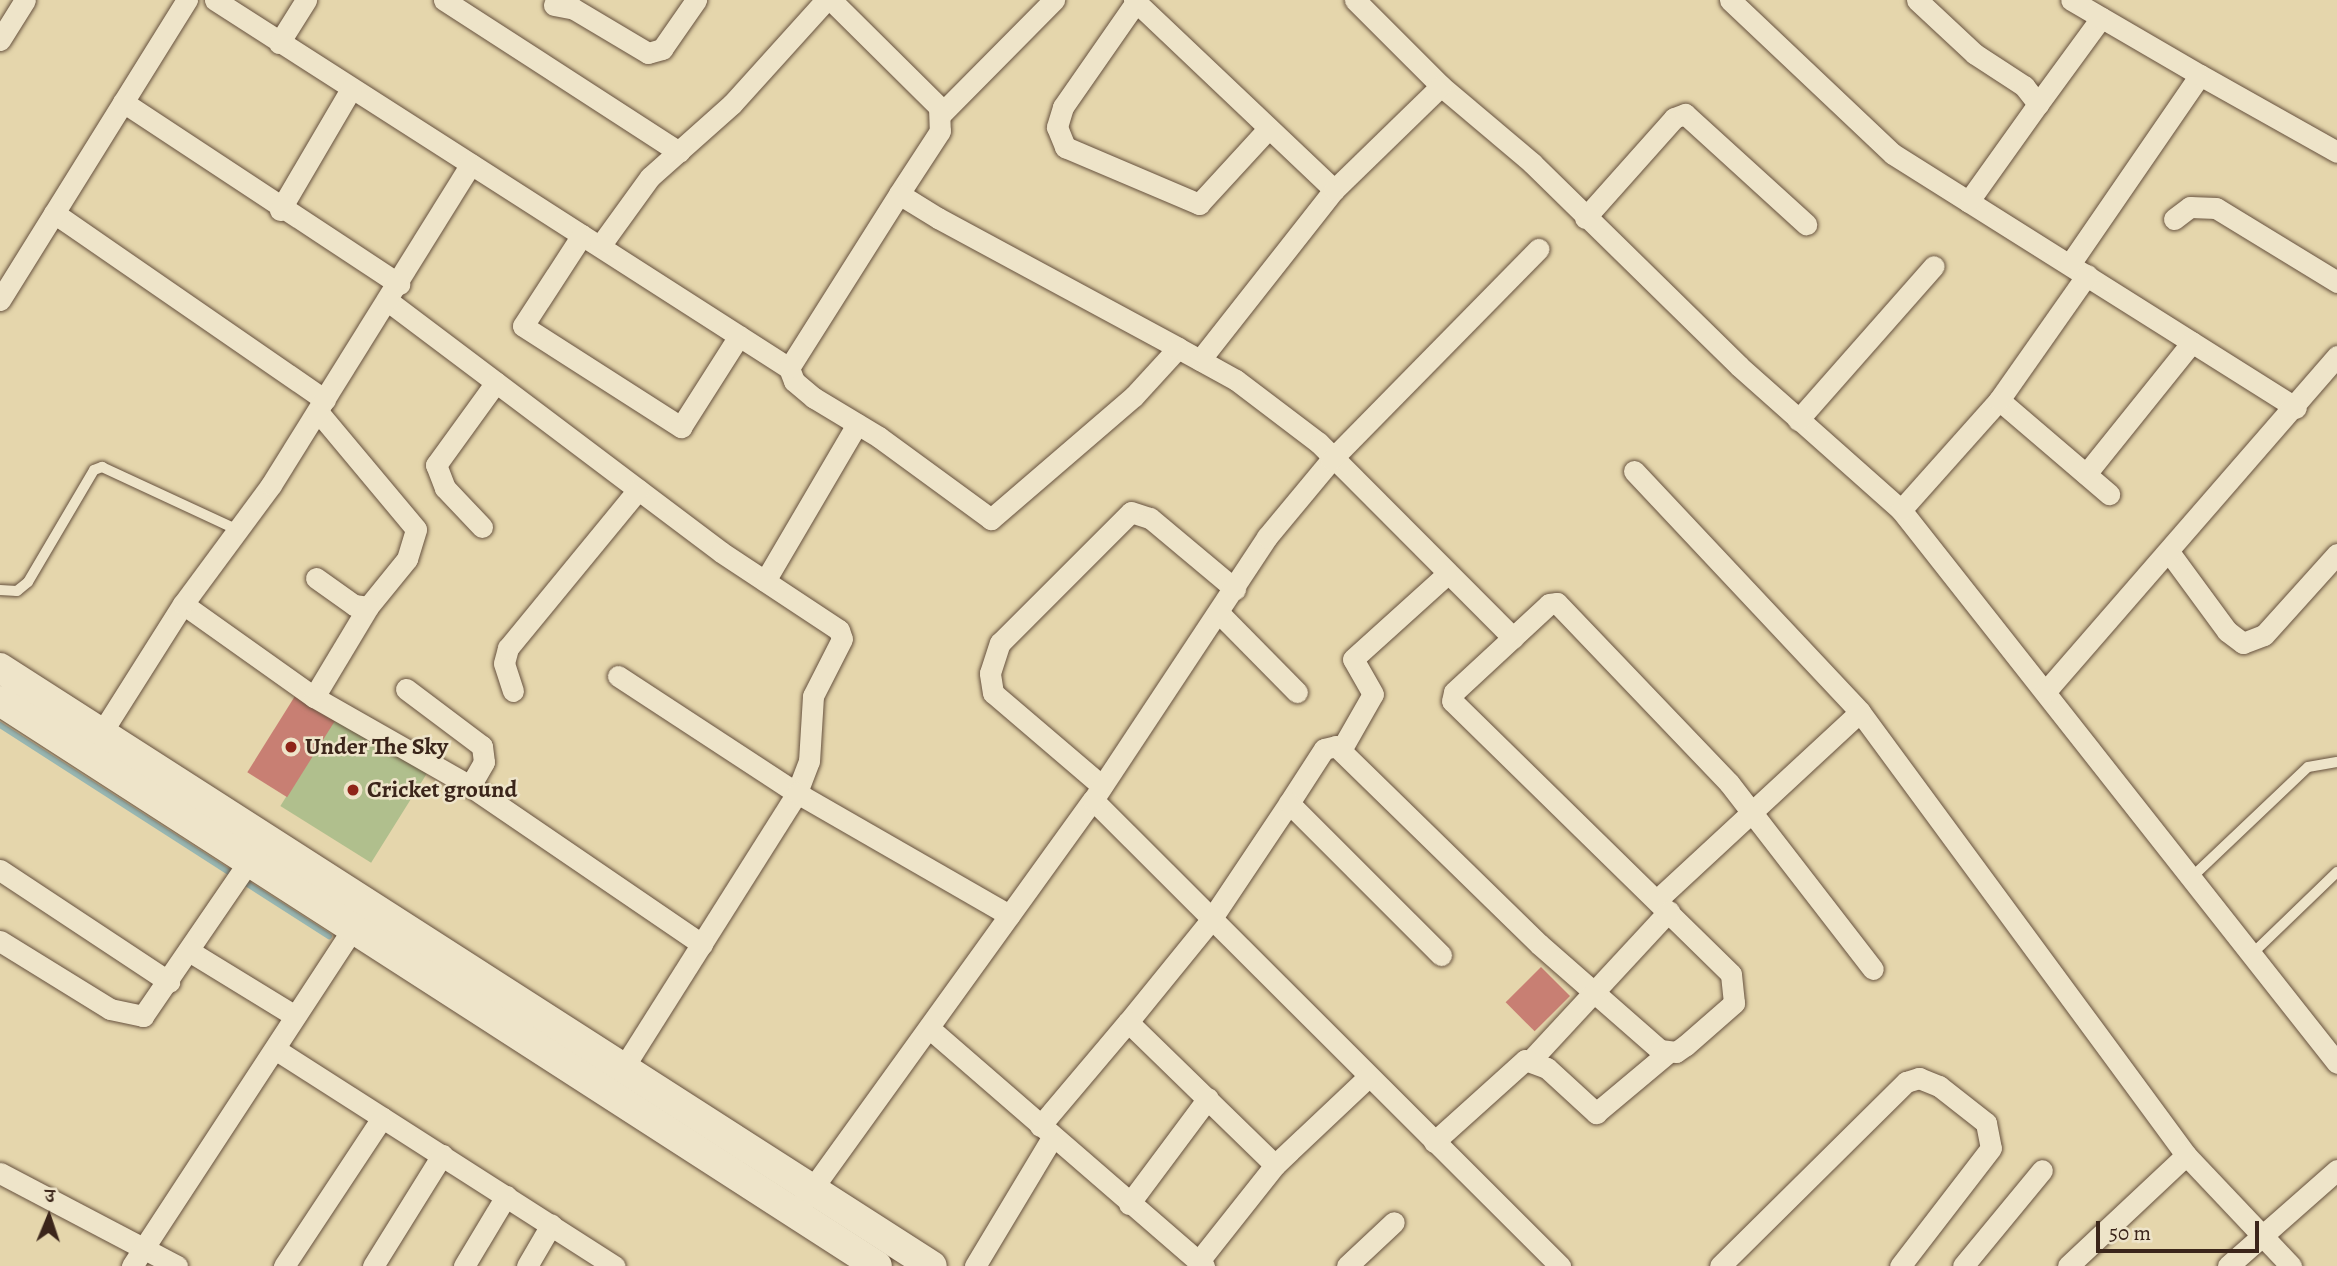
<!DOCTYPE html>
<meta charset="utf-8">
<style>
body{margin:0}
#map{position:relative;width:2337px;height:1266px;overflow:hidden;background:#e5d6ac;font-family:Alegreya,"Noto Serif Devanagari",serif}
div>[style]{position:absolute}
.green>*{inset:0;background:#b0bf8d;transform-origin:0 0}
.stream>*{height:6px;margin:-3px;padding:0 3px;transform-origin:3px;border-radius:3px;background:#98b7b3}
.building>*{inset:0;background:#c87f73;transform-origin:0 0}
.roads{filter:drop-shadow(0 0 2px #66513e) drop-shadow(0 0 2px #66513e)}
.lane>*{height:10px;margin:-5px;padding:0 5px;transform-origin:5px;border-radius:5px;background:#eee4c9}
.street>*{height:21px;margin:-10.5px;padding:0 10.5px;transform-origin:10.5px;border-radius:10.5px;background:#eee4c9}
.secondary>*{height:30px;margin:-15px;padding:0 15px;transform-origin:15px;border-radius:15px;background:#eee4c9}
.dots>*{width:19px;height:19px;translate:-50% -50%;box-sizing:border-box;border:4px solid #eee4c9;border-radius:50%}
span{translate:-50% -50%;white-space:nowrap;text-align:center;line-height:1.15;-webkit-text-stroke:5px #eee4c9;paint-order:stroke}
.poi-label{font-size:24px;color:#3b251a;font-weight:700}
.left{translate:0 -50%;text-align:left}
.north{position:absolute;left:14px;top:1182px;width:70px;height:70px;-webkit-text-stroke:5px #eee4c9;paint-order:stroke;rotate:2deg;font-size:19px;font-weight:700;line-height:28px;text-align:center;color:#3b251a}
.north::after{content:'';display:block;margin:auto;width:24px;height:32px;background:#3b251a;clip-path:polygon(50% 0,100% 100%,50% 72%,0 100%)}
.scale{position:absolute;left:2096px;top:1221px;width:163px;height:32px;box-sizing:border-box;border:4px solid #3b251a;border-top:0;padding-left:9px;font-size:21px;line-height:24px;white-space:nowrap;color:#3b251a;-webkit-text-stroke:5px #eee4c9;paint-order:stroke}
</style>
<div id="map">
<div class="green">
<i style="left:336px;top:717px;width:107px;height:105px;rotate:32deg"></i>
</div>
<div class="stream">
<i style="left:0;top:725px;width:391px;rotate:32.7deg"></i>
</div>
<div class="building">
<i style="left:295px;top:696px;width:47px;height:90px;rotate:32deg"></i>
<i style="left:1541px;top:967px;width:41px;height:50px;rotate:45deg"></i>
</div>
<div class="roads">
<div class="lane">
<i style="left:0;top:590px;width:17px;rotate:3deg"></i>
<i style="left:17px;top:591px;width:14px;rotate:-39deg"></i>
<i style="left:28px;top:582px;width:130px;rotate:-59.5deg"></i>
<i style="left:94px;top:470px;width:9px;rotate:-21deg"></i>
<i style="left:102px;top:467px;width:150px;rotate:24.9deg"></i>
<i style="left:2191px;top:878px;width:161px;rotate:-43.5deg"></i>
<i style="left:2308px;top:767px;width:29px;rotate:-10deg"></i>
<i style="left:2252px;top:954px;width:118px;rotate:-44deg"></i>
</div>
<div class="street">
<i style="left:215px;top:0;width:682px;rotate:32.66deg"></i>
<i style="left:444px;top:0;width:280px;rotate:32.9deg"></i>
<i style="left:831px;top:0;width:152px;rotate:44.7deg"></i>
<i style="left:939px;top:107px;width:24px;rotate:88deg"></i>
<i style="left:940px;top:131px;width:75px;rotate:123.1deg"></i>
<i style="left:1134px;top:0;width:276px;rotate:43.5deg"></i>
<i style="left:1355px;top:0;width:122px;rotate:45deg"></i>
<i style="left:1441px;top:86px;width:119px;rotate:40.2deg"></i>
<i style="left:1532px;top:163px;width:290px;rotate:44.4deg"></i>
<i style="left:1739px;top:366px;width:217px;rotate:41.6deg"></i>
<i style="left:1901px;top:510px;width:704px;rotate:51.75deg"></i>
<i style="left:1730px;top:0;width:224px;rotate:43.4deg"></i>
<i style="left:1893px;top:154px;width:476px;rotate:32.2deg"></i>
<i style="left:1917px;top:0;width:79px;rotate:43deg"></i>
<i style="left:1975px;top:54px;width:59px;rotate:33.1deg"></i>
<i style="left:2024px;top:86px;width:23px;rotate:52deg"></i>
<i style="left:2038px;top:104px;width:120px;rotate:125.5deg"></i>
<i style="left:1136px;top:2px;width:128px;rotate:124.8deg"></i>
<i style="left:1063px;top:107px;width:21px;rotate:107deg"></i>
<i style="left:1057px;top:127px;width:22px;rotate:68deg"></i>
<i style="left:1065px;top:147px;width:146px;rotate:23deg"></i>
<i style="left:1199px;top:204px;width:103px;rotate:-47.4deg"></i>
<i style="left:554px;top:5px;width:20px;rotate:11deg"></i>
<i style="left:574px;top:9px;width:86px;rotate:30.7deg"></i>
<i style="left:648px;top:53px;width:15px;rotate:-16deg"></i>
<i style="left:662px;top:49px;width:60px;rotate:-55.2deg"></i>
<i style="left:0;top:40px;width:47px;rotate:-58deg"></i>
<i style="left:279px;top:43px;width:51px;rotate:-57.9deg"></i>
<i style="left:2200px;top:75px;width:157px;rotate:29.3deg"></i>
<i style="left:123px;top:102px;width:331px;rotate:33.4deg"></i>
<i style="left:2038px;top:104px;width:107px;rotate:-53.8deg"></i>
<i style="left:941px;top:114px;width:161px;rotate:-45.3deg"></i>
<i style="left:280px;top:210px;width:140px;rotate:-59.6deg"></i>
<i style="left:54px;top:213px;width:329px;rotate:34.6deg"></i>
<i style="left:1585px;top:218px;width:134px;rotate:-48.3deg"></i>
<i style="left:1674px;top:118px;width:12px;rotate:-20deg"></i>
<i style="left:1685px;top:114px;width:164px;rotate:42.3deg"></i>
<i style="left:2174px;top:219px;width:20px;rotate:-37deg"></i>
<i style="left:2190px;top:207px;width:26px;rotate:2deg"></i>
<i style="left:2216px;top:208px;width:142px;rotate:31.4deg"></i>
<i style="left:582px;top:235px;width:108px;rotate:123deg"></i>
<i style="left:523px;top:326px;width:188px;rotate:32.6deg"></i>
<i style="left:681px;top:427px;width:108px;rotate:-57.5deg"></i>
<i style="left:600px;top:246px;width:85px;rotate:-54.1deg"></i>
<i style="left:650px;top:177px;width:110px;rotate:-41.7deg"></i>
<i style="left:732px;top:104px;width:140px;rotate:-47.9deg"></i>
<i style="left:2070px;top:264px;width:229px;rotate:-55.5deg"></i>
<i style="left:2200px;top:75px;width:149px;rotate:-149.8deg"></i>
<i style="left:0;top:300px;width:354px;rotate:-58.1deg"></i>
<i style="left:388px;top:301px;width:417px;rotate:37deg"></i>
<i style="left:721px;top:552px;width:141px;rotate:33.5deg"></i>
<i style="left:839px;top:630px;width:9px;rotate:72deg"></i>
<i style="left:842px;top:639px;width:64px;rotate:117deg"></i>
<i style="left:813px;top:696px;width:65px;rotate:93.5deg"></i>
<i style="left:809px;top:761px;width:34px;rotate:111deg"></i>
<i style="left:797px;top:793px;width:325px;rotate:122.3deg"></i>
<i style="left:1178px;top:348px;width:65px;rotate:132.5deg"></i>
<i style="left:1134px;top:396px;width:189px;rotate:139.3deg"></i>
<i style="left:991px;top:519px;width:139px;rotate:-143.8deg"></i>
<i style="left:879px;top:437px;width:76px;rotate:-149deg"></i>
<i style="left:814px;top:398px;width:26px;rotate:-140deg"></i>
<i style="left:794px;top:381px;width:14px;rotate:-111deg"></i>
<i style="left:789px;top:368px;width:206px;rotate:-57.7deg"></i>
<i style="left:899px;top:194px;width:46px;rotate:31.6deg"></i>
<i style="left:938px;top:218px;width:273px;rotate:28.4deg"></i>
<i style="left:1178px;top:348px;width:66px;rotate:28.9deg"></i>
<i style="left:1236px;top:380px;width:104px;rotate:37.2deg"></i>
<i style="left:1319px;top:443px;width:275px;rotate:45.1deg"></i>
<i style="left:1200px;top:360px;width:216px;rotate:-51.8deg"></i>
<i style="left:1334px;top:190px;width:149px;rotate:-44.2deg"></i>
<i style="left:1999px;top:400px;width:145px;rotate:40.5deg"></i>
<i style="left:1798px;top:420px;width:205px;rotate:-48.6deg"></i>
<i style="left:1634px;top:471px;width:330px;rotate:46.8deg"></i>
<i style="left:1860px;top:712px;width:550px;rotate:53.65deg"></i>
<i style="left:2186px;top:1155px;width:153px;rotate:46.6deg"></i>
<i style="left:2086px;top:474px;width:169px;rotate:-51.2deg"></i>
<i style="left:1901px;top:510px;width:147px;rotate:-48.3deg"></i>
<i style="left:1999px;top:400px;width:153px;rotate:-54.9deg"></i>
<i style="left:482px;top:527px;width:54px;rotate:-133.5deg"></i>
<i style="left:445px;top:488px;width:25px;rotate:-111deg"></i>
<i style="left:436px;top:465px;width:102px;rotate:-54.1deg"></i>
<i style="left:2169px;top:552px;width:98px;rotate:53.7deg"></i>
<i style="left:2227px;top:631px;width:20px;rotate:37deg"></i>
<i style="left:2243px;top:643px;width:22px;rotate:-21deg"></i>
<i style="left:2264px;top:635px;width:109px;rotate:-48deg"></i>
<i style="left:316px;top:578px;width:47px;rotate:35.4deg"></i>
<i style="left:354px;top:605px;width:14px;rotate:8deg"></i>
<i style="left:368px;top:607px;width:62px;rotate:-50.9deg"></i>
<i style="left:407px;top:559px;width:31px;rotate:-73deg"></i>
<i style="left:416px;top:529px;width:153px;rotate:-129.9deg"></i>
<i style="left:765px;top:581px;width:182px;rotate:-59.6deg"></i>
<i style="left:183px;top:604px;width:161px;rotate:35.4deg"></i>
<i style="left:314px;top:697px;width:180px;rotate:29.7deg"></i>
<i style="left:470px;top:786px;width:281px;rotate:34.3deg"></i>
<i style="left:1219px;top:613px;width:111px;rotate:45.4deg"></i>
<i style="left:618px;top:676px;width:214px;rotate:33.2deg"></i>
<i style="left:797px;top:793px;width:245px;rotate:29.9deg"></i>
<i style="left:406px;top:689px;width:95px;rotate:36.9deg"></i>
<i style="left:482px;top:746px;width:16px;rotate:83deg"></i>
<i style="left:484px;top:762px;width:28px;rotate:120deg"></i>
<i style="left:513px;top:691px;width:29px;rotate:-108deg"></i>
<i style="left:504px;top:663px;width:16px;rotate:-75deg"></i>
<i style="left:508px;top:648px;width:205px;rotate:-50.6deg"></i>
<i style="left:2046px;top:691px;width:444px;rotate:-49deg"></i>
<i style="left:314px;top:697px;width:105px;rotate:-59deg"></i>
<i style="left:95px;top:743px;width:165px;rotate:-57.7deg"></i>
<i style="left:183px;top:604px;width:148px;rotate:-53.5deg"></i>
<i style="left:271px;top:485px;width:378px;rotate:-58.1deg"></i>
<i style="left:1341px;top:750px;width:64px;rotate:-60.3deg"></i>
<i style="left:1373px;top:694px;width:40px;rotate:-119.7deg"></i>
<i style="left:1353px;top:659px;width:125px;rotate:-42.1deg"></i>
<i style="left:1102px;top:786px;width:143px;rotate:-139.5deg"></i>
<i style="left:993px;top:693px;width:20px;rotate:-99deg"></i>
<i style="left:990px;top:673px;width:32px;rotate:-72deg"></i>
<i style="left:1000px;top:643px;width:185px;rotate:-45deg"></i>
<i style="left:1131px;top:512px;width:20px;rotate:18deg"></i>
<i style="left:1150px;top:518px;width:111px;rotate:39.9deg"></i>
<i style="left:1093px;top:800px;width:660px;rotate:44.94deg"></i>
<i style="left:1289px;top:803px;width:64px;rotate:-57.1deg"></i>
<i style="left:1324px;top:749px;width:12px;rotate:-14deg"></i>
<i style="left:1336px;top:746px;width:284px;rotate:44.3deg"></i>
<i style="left:1539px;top:944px;width:161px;rotate:41.2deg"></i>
<i style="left:1660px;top:1050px;width:16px;rotate:7deg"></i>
<i style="left:1676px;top:1052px;width:12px;rotate:-35deg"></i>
<i style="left:1686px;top:1045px;width:64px;rotate:-41.2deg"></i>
<i style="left:1734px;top:1003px;width:29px;rotate:-96deg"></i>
<i style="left:1731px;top:974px;width:390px;rotate:-135.6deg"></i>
<i style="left:1452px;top:701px;width:9px;rotate:-77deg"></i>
<i style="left:1454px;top:692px;width:129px;rotate:-42.8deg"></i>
<i style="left:1549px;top:604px;width:8px;rotate:-7deg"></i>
<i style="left:1557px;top:603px;width:249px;rotate:46.3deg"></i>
<i style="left:1729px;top:783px;width:235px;rotate:52.3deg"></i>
<i style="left:0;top:870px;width:203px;rotate:33.5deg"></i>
<i style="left:1658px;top:899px;width:275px;rotate:-42.8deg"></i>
<i style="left:0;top:941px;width:129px;rotate:31.7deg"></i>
<i style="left:110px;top:1009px;width:34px;rotate:12deg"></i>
<i style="left:143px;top:1016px;width:188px;rotate:-55.6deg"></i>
<i style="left:189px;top:951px;width:124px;rotate:31.5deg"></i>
<i style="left:1128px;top:1022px;width:130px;rotate:-50.9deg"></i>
<i style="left:1210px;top:921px;width:142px;rotate:-56.2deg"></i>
<i style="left:1289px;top:803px;width:215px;rotate:45deg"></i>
<i style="left:929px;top:1028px;width:364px;rotate:40.9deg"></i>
<i style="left:275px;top:1049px;width:403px;rotate:32.6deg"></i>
<i style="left:1531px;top:1060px;width:203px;rotate:-47.2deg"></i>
<i style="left:1040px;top:1126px;width:136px;rotate:-49.8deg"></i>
<i style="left:1128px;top:1022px;width:205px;rotate:44.2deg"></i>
<i style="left:1275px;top:1165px;width:122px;rotate:128.4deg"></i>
<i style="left:1434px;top:1142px;width:122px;rotate:-42deg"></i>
<i style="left:1525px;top:1060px;width:23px;rotate:20deg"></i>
<i style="left:1547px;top:1068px;width:67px;rotate:42.6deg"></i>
<i style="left:1596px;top:1113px;width:95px;rotate:-39.9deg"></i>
<i style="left:1275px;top:1165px;width:128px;rotate:-43.4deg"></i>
<i style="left:0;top:1173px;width:200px;rotate:27.7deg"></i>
<i style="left:804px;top:1200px;width:493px;rotate:-54.2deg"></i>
<i style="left:1093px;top:800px;width:315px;rotate:-56.5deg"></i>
<i style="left:1267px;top:537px;width:100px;rotate:-50.3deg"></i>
<i style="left:1331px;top:460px;width:296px;rotate:-45.5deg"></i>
<i style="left:1129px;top:1204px;width:132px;rotate:-53.3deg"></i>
<i style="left:132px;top:1266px;width:404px;rotate:-56.8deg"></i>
<i style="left:284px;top:1266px;width:178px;rotate:-56.5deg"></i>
<i style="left:373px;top:1266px;width:131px;rotate:-58.1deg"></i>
<i style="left:464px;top:1266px;width:82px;rotate:-59deg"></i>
<i style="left:527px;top:1266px;width:48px;rotate:-59.7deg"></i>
<i style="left:975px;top:1266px;width:149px;rotate:-59deg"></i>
<i style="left:1347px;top:1266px;width:64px;rotate:-43.1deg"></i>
<i style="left:1720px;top:1266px;width:262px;rotate:-44.7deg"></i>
<i style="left:1906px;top:1082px;width:14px;rotate:-17deg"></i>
<i style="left:1919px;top:1078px;width:22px;rotate:22deg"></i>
<i style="left:1939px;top:1086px;width:60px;rotate:38.2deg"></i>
<i style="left:1986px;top:1123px;width:25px;rotate:79deg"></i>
<i style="left:1991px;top:1148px;width:149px;rotate:127.6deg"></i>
<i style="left:1963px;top:1266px;width:124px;rotate:-50.5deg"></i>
<i style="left:2068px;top:1266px;width:162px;rotate:-43.2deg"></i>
<i style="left:2228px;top:1266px;width:145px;rotate:-41.4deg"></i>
</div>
<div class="secondary">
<i style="left:0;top:668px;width:1107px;rotate:32.69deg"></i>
<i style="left:0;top:701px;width:1043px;rotate:32.79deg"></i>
</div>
</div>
<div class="dots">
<i style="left:291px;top:747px;background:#8f2418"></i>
<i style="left:353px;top:790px;background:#8f2418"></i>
</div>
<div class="poi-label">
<span class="left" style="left:305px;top:747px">Under The Sky</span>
<span class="left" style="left:367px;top:790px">Cricket ground</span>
</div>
<div class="north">उ</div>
<div class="scale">50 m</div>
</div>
